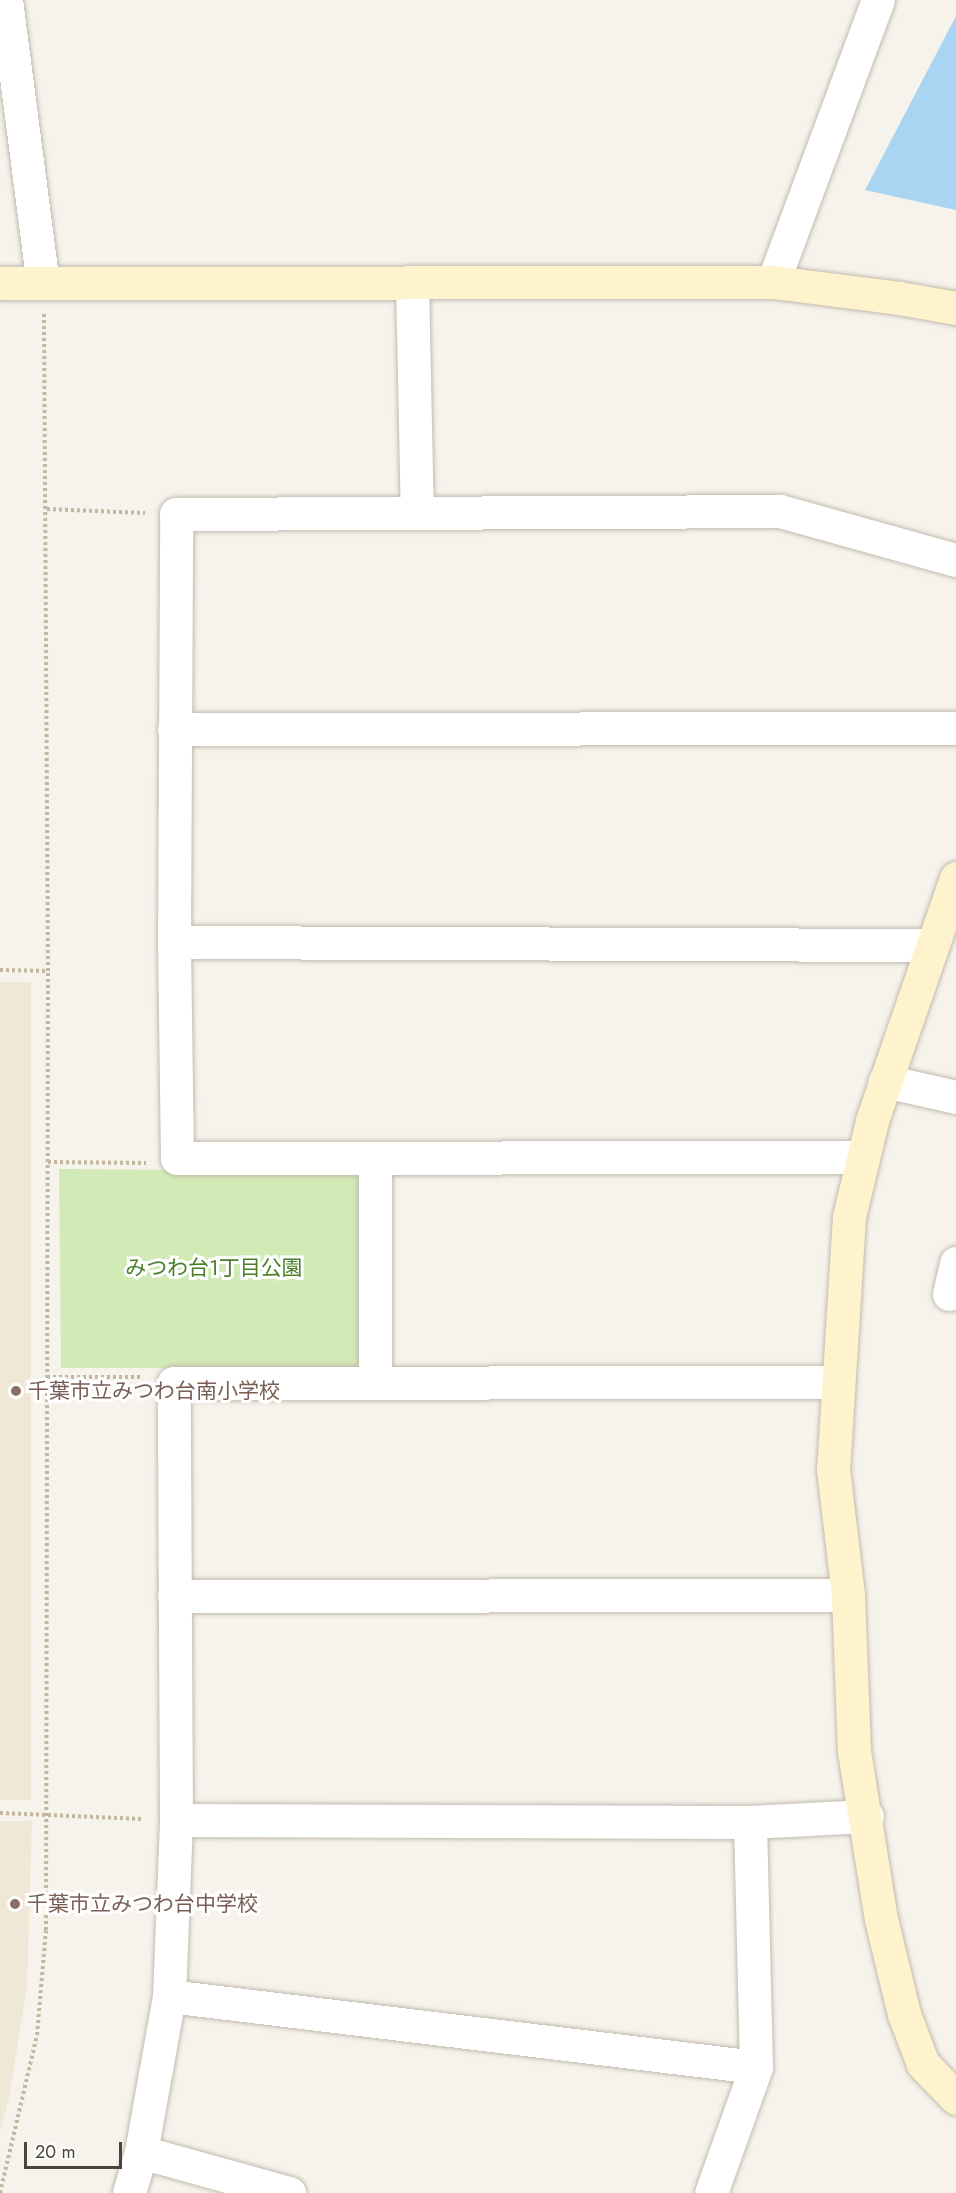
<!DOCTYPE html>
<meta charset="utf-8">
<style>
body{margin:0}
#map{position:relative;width:956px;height:2193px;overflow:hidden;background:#f6f3ec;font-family:Jost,"Noto Sans JP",sans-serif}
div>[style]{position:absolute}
.education>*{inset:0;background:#efe8d6;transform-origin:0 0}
.green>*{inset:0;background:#d2eab5}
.water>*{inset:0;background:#a9d4f2}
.path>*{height:4px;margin-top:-2px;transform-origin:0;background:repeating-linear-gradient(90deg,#c4b79f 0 3px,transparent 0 6px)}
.roads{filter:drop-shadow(0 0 2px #c2bbae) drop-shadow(0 0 2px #c2bbae)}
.street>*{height:33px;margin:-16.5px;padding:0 16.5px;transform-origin:16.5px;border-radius:16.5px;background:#fff}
.secondary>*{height:33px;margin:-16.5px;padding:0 16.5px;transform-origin:16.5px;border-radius:16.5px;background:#fff3cd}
.dots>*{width:16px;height:16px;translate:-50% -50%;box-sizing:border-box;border:3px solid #fff;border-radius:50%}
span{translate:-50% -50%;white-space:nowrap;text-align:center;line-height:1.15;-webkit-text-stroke:6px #fff;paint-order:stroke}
.park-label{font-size:21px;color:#4a7f2a}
.education-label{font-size:21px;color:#785e54}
.left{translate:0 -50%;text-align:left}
.scale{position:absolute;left:24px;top:2142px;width:98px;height:27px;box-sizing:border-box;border:3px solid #4b4439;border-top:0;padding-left:8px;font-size:18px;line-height:21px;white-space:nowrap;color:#4b4439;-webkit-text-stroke:4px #fff;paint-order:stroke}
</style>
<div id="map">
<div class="education">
<i style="left:0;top:982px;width:31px;height:818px"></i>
<i style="clip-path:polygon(0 1821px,32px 1821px,27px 1987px,9px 2098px,0 2133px)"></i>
</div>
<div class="green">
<i style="clip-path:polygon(59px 1169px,357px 1171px,368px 1180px,368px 1357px,358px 1368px,61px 1368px)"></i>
</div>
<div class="water">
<i style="clip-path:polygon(956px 16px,956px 210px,865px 190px)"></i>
</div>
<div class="path">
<i style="left:47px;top:509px;width:98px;rotate:2.3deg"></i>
<i style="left:0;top:970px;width:48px;rotate:1.2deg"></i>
<i style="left:48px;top:1162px;width:98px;rotate:0.6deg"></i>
<i style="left:47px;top:1377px;width:95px"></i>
<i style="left:0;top:1813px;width:143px;rotate:2.4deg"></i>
<i style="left:0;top:2193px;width:162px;rotate:-76.8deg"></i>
<i style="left:37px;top:2035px;width:105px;rotate:-85.1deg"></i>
<i style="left:46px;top:1930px;width:959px;rotate:-89.88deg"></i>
<i style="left:48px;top:971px;width:657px;rotate:-90.35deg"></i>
</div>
<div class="roads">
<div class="street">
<i style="left:6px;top:0;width:285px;rotate:82.6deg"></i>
<i style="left:412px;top:282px;width:231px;rotate:88.8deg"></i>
<i style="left:773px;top:282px;width:301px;rotate:-69.6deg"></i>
<i style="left:174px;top:729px;width:782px;rotate:-0.07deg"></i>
<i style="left:174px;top:942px;width:757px;rotate:0.23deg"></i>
<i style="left:885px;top:1081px;width:73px;rotate:12.7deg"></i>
<i style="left:863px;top:1157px;width:686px;rotate:179.92deg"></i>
<i style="left:177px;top:1158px;width:216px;rotate:-90.8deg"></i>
<i style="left:174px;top:942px;width:428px;rotate:-89.7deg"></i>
<i style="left:176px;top:514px;width:604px;rotate:-0.28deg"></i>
<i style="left:780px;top:511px;width:183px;rotate:15.6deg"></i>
<i style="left:949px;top:1294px;width:32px;rotate:-77deg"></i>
<i style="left:375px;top:1383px;width:225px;rotate:-90deg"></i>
<i style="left:174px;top:1596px;width:674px;rotate:-0.09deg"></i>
<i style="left:176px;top:1820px;width:574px;rotate:0.2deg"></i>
<i style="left:750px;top:1822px;width:117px;rotate:-2.9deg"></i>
<i style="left:169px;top:1996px;width:591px;rotate:6.9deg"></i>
<i style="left:141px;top:2152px;width:154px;rotate:15.5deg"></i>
<i style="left:129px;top:2193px;width:43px;rotate:-73.7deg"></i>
<i style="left:141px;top:2152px;width:158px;rotate:-79.8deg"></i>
<i style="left:169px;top:1996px;width:176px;rotate:-87.7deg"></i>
<i style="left:176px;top:1820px;width:437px;rotate:-90.3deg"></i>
<i style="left:174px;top:1383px;width:664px;rotate:-0.09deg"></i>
<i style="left:711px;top:2193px;width:134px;rotate:-70.3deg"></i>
<i style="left:756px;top:2067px;width:245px;rotate:-91.4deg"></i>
</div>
<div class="secondary">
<i style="left:0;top:283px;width:773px;rotate:-0.07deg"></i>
<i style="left:773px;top:282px;width:127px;rotate:7.2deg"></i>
<i style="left:899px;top:298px;width:58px;rotate:10deg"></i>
<i style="left:956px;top:878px;width:257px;rotate:109.1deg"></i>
<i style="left:872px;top:1121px;width:99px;rotate:103.5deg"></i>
<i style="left:849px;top:1217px;width:253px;rotate:93.6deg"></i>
<i style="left:833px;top:1469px;width:127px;rotate:83.2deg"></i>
<i style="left:848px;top:1595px;width:156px;rotate:87.8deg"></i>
<i style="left:854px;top:1751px;width:170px;rotate:80.9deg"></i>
<i style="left:881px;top:1919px;width:98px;rotate:76.4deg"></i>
<i style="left:904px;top:2014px;width:53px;rotate:69.2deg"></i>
<i style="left:923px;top:2064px;width:47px;rotate:45.9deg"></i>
</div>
</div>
<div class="dots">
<i style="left:16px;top:1391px;background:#8d6e63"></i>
<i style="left:15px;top:1904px;background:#8d6e63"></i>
</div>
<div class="park-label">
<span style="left:214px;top:1268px">みつわ台1丁目公園</span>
</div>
<div class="education-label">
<span class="left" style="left:28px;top:1391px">千葉市立みつわ台南小学校</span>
<span class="left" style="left:27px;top:1904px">千葉市立みつわ台中学校</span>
</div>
<div class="scale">20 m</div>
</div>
